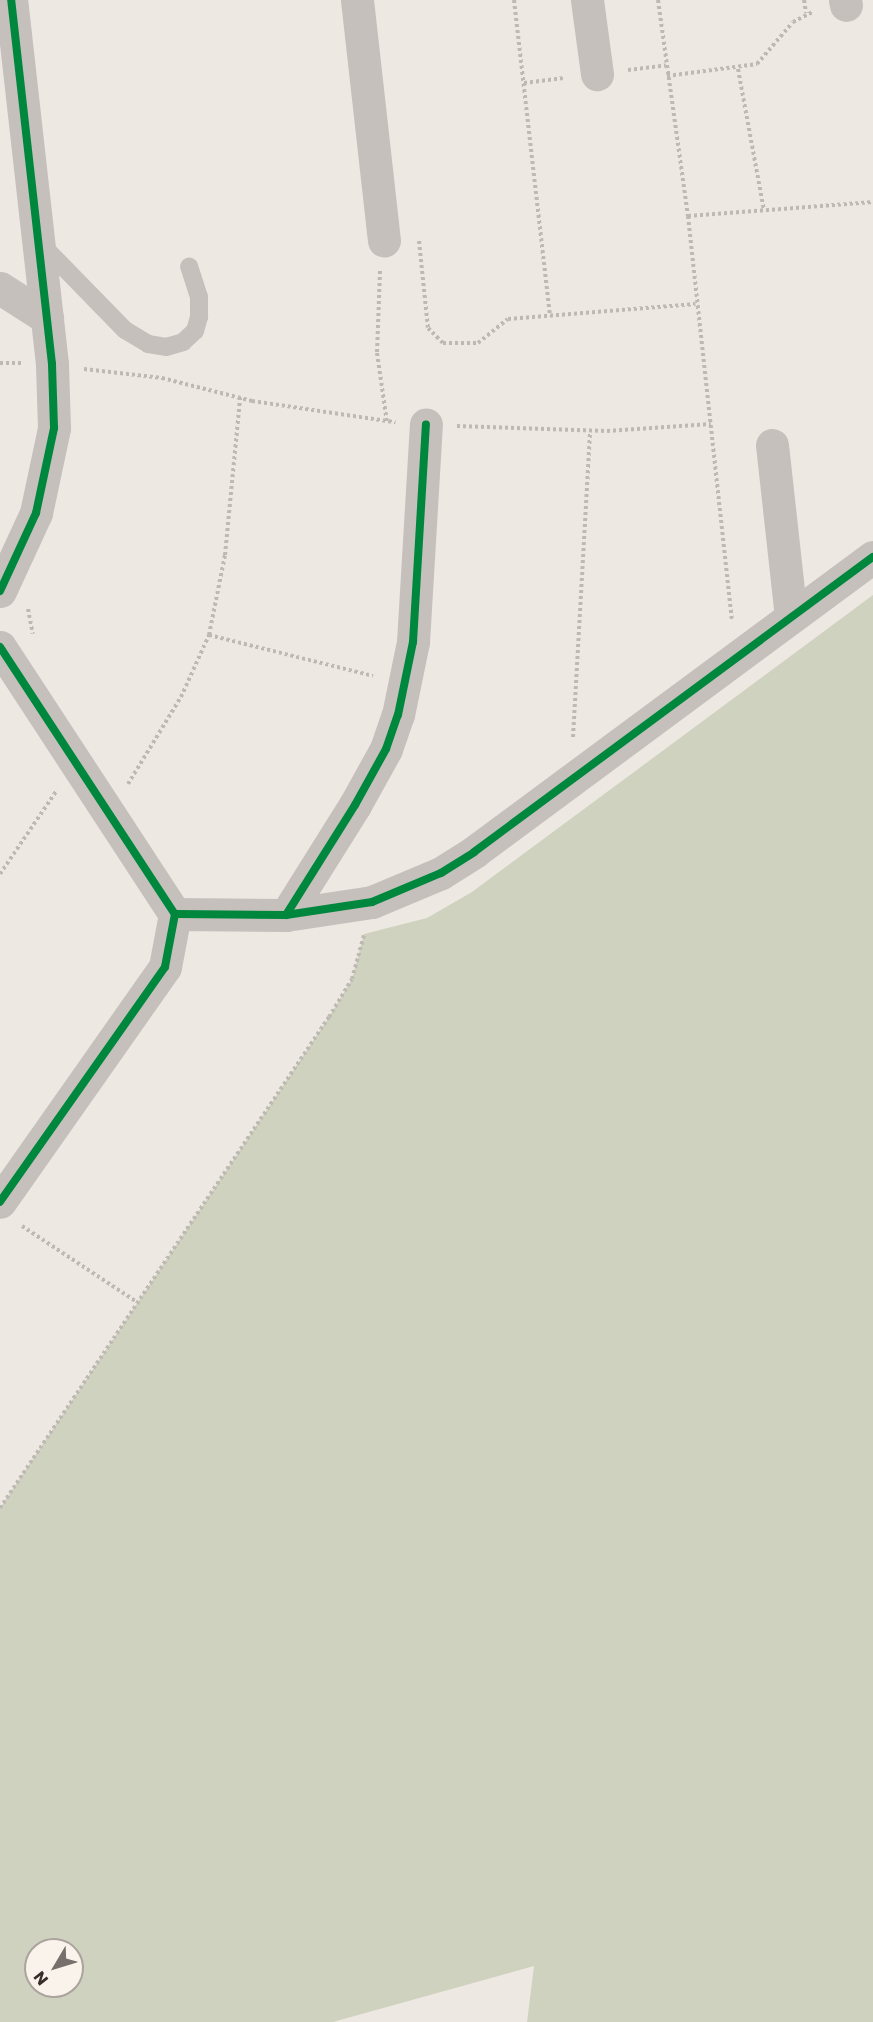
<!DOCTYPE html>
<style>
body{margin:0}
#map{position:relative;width:873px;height:2022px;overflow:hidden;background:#eee8e3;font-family:Poppins,sans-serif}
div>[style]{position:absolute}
.green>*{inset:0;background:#cfd2be}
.path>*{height:4px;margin-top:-2px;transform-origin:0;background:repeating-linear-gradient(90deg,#bfb9b4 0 3px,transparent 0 6px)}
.service>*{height:18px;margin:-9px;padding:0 9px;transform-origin:9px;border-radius:9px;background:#c6c0bc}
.minor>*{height:33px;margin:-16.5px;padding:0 16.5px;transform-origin:16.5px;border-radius:16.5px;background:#c6c0bc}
.tertiary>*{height:33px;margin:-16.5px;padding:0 16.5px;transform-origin:16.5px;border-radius:16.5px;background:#c6c0bc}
.cycleway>*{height:8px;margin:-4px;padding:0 4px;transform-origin:4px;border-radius:4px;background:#00873e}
span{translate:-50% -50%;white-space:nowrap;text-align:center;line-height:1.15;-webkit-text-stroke:4.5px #f9f3eb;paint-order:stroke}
.north{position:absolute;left:24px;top:1938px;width:60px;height:60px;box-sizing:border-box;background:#f9f3eb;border:2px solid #aba49e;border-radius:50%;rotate:232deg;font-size:16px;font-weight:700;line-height:24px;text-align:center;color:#372e2a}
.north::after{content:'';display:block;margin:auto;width:21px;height:27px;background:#776f6b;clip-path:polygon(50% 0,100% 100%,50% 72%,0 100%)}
</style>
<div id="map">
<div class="green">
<i style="clip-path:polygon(evenodd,873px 595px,873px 2022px,527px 2022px,534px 1966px,333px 2022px,0 2022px,0 1508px,329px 1017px,352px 979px,364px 934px,427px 918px,472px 892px,873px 595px,36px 1950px,72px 1950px,72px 1986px,36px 1986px,36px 1950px)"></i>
</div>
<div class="path">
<i style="left:514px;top:0;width:318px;rotate:83.5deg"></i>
<i style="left:658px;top:0;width:218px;rotate:82.1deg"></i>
<i style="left:688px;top:216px;width:407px;rotate:83.8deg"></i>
<i style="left:804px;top:0;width:13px;rotate:81deg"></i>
<i style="left:738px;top:69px;width:143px;rotate:79.6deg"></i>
<i style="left:628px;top:70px;width:38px;rotate:-7deg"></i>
<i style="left:667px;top:76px;width:91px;rotate:-7.6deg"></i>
<i style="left:757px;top:64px;width:55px;rotate:-49.4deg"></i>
<i style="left:793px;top:22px;width:22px;rotate:-27deg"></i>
<i style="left:524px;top:83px;width:40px;rotate:-7.1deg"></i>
<i style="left:688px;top:216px;width:186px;rotate:-4.3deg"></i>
<i style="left:419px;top:241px;width:87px;rotate:84.1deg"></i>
<i style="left:428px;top:328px;width:21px;rotate:45deg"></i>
<i style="left:443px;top:343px;width:35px"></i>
<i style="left:478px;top:343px;width:38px;rotate:-39deg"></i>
<i style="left:508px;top:319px;width:188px;rotate:-4.6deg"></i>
<i style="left:380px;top:271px;width:82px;rotate:92.1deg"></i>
<i style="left:377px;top:353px;width:70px;rotate:81.8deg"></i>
<i style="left:0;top:363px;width:21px"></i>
<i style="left:84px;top:369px;width:79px;rotate:6.6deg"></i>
<i style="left:162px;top:378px;width:93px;rotate:14.3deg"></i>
<i style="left:252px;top:401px;width:145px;rotate:8.4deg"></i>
<i style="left:457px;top:426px;width:150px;rotate:1.9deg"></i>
<i style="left:607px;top:431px;width:104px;rotate:-3.9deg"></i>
<i style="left:28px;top:609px;width:25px;rotate:79deg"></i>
<i style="left:209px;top:635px;width:169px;rotate:14deg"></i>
<i style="left:573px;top:737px;width:306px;rotate:-86.8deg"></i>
<i style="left:128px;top:784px;width:102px;rotate:-58.7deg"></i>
<i style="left:181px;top:697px;width:68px;rotate:-65.7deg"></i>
<i style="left:209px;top:635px;width:82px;rotate:-78.7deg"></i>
<i style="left:225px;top:555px;width:158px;rotate:-84.5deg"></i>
<i style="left:0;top:874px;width:102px;rotate:-55.8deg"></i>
<i style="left:22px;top:1226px;width:138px;rotate:33.5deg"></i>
<i style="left:0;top:1508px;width:591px;rotate:-56.18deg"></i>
<i style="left:329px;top:1017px;width:44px;rotate:-58.8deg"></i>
<i style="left:352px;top:979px;width:46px;rotate:-74.7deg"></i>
</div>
<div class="service">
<i style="left:41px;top:244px;width:120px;rotate:45.7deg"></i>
<i style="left:125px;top:330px;width:27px;rotate:31deg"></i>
<i style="left:148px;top:344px;width:18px;rotate:9deg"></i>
<i style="left:166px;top:347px;width:18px;rotate:-16deg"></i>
<i style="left:183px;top:342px;width:16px;rotate:-43deg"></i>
<i style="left:195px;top:331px;width:15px;rotate:-74deg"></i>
<i style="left:199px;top:317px;width:20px;rotate:-90deg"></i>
<i style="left:199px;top:297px;width:32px;rotate:-108deg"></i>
</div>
<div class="minor">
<i style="left:357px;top:0;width:242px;rotate:83.6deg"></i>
<i style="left:587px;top:0;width:75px;rotate:82.3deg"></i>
<i style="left:845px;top:0;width:5px;rotate:79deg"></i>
<i style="left:0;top:288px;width:56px;rotate:32.6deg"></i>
<i style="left:772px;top:445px;width:173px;rotate:83.7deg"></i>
<i style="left:0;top:647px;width:319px;rotate:56.8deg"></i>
<i style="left:175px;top:914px;width:54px;rotate:100.7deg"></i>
<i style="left:165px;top:967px;width:287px;rotate:125.1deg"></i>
<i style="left:175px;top:914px;width:111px;rotate:0.5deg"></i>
<i style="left:286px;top:915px;width:87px;rotate:-8.6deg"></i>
<i style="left:372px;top:902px;width:75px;rotate:-22.8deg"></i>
<i style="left:441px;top:873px;width:39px;rotate:-32deg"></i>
<i style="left:474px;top:852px;width:496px;rotate:-36.5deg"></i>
<i style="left:286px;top:915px;width:130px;rotate:-57.9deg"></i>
<i style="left:355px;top:805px;width:64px;rotate:-61deg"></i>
<i style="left:386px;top:749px;width:36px;rotate:-71deg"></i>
<i style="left:398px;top:715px;width:75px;rotate:-78.4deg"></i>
<i style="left:413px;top:642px;width:218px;rotate:-86.6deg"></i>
</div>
<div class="tertiary">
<i style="left:0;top:591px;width:86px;rotate:-65.2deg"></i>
<i style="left:36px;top:513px;width:87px;rotate:-78deg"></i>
<i style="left:54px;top:428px;width:64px;rotate:-91.8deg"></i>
<i style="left:52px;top:364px;width:366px;rotate:-96.4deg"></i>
</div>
<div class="cycleway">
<i style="left:0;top:591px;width:86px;rotate:-65.2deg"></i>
<i style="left:36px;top:513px;width:87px;rotate:-78deg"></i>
<i style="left:54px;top:428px;width:64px;rotate:-91.8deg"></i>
<i style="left:52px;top:364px;width:366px;rotate:-96.4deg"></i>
<i style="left:0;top:647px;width:319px;rotate:56.8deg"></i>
<i style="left:175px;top:914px;width:54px;rotate:100.7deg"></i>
<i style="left:165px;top:967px;width:287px;rotate:125.1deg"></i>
<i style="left:175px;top:914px;width:111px;rotate:0.5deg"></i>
<i style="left:286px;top:915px;width:87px;rotate:-8.6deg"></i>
<i style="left:372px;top:902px;width:75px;rotate:-22.8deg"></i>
<i style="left:441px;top:873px;width:39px;rotate:-32deg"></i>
<i style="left:474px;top:852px;width:496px;rotate:-36.5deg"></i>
<i style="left:286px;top:915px;width:130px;rotate:-57.9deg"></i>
<i style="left:355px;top:805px;width:64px;rotate:-61deg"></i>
<i style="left:386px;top:749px;width:36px;rotate:-71deg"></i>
<i style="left:398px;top:715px;width:75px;rotate:-78.4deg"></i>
<i style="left:413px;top:642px;width:218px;rotate:-86.6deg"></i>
</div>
<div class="north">N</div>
</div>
